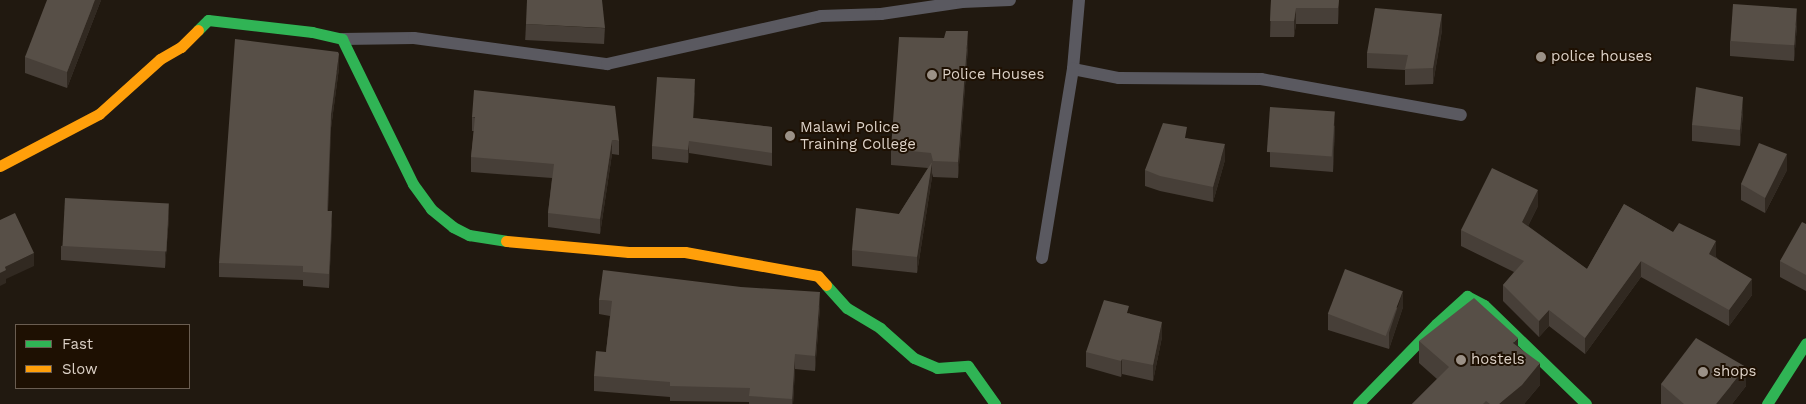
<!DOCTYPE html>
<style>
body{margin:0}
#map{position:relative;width:1806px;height:404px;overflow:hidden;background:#211910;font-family:"Work Sans",sans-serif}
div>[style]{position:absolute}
.lane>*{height:12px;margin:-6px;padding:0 6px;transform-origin:6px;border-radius:6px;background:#5a5960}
.fast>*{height:11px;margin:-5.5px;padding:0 5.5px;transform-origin:5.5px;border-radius:5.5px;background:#30b455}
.slow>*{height:11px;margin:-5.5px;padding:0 5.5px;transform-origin:5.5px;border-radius:5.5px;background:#ff9f0a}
.wall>*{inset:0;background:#473f38;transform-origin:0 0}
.shaded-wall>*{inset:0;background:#312921}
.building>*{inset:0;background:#574f47;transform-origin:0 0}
.dots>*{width:14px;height:14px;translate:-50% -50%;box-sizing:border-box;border:2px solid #1e1002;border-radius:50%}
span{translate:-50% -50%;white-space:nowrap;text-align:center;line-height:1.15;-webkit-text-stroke:4px #1e1002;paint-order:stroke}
.poi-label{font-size:15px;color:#dcd1c7}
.left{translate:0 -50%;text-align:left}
.legend{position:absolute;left:15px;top:324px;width:175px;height:65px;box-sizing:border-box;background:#1e1002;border:1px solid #6a5d51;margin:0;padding:6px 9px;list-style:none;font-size:15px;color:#dcd1c7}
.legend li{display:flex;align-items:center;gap:10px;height:25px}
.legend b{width:25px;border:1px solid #6a5d51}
</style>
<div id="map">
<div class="lane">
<i style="left:1079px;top:0;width:69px;rotate:95deg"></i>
<i style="left:1073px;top:69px;width:47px;rotate:11.1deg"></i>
<i style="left:1119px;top:78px;width:142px;rotate:0.4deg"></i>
<i style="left:1261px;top:79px;width:203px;rotate:10.2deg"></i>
<i style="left:342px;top:39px;width:72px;rotate:-0.8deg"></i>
<i style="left:414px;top:38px;width:195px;rotate:7.7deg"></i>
<i style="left:607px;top:64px;width:219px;rotate:-12.6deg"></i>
<i style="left:821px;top:16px;width:60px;rotate:-1.9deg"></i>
<i style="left:881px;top:14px;width:82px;rotate:-8.4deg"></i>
<i style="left:962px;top:2px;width:48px;rotate:-2.4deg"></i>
<i style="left:1042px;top:258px;width:192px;rotate:-80.7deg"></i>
</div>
<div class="fast">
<i style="left:198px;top:30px;width:14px;rotate:-45deg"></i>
<i style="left:208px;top:20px;width:105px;rotate:6.6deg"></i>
<i style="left:312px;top:32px;width:31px;rotate:13deg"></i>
<i style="left:342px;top:39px;width:161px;rotate:63.9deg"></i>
<i style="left:413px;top:184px;width:31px;rotate:54deg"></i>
<i style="left:431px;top:209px;width:28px;rotate:39deg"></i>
<i style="left:453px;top:227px;width:18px;rotate:27deg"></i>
<i style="left:469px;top:235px;width:37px;rotate:9deg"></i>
<i style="left:826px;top:285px;width:31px;rotate:48deg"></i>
<i style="left:847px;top:308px;width:39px;rotate:31deg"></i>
<i style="left:880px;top:328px;width:45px;rotate:41.4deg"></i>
<i style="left:914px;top:358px;width:25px;rotate:23deg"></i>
<i style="left:937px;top:368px;width:31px;rotate:-4deg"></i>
<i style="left:968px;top:366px;width:47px;rotate:54.6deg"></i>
<i style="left:1358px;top:404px;width:112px;rotate:-45.7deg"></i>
<i style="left:1436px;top:324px;width:42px;rotate:-42.1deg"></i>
<i style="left:1467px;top:296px;width:19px;rotate:28deg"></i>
<i style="left:1484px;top:305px;width:142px;rotate:44.1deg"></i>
<i style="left:1767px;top:404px;width:72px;rotate:-57.4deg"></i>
</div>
<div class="slow">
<i style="left:0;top:166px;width:112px;rotate:-27.7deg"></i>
<i style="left:99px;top:114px;width:82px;rotate:-42deg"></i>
<i style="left:160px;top:59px;width:24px;rotate:-30deg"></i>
<i style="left:181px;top:47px;width:24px;rotate:-45deg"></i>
<i style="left:506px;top:241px;width:123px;rotate:5.1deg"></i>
<i style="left:629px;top:252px;width:56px"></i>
<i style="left:685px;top:252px;width:135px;rotate:10.2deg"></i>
<i style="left:818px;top:276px;width:12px;rotate:48deg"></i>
</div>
<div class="wall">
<i style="clip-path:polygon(101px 0,67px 88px,25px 73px,25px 57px)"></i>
<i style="clip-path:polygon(1271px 0,1339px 0,1338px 24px,1296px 24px,1294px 37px,1270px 37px)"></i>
<i style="left:526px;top:24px;width:79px;height:16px;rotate:3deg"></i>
<i style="clip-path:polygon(1797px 25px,1794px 61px,1730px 56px,1730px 41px)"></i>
<i style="clip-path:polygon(1442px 30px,1433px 84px,1405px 85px,1405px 70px,1367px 68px,1367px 53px)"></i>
<i style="clip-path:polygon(968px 47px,958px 178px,933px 177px,932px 173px,932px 177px,917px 273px,852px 266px,852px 250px,899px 214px,928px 168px,891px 165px,891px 149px)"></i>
<i style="clip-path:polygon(339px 68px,331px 128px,328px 211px,332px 225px,329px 288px,303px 286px,303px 280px,219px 277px,219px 263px)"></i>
<i style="clip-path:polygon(695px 92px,693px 118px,772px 127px,772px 166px,689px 153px,688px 163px,652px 159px,652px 146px)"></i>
<i style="clip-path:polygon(1270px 107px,1335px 126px,1333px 172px,1270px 167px)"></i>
<i style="clip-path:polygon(1743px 113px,1740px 146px,1692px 141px,1692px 125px)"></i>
<i style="clip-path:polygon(472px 117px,619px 141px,619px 155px,612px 154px,600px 234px,548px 227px,548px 213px,552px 178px,471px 172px,471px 157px,474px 131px,472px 131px)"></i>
<i style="clip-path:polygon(1187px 138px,1225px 160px,1213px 202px,1160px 191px,1145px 186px,1145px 170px)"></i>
<i style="clip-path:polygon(1787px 170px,1765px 213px,1741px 200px,1741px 184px)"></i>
<i style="clip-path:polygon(1624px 204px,1716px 257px,1752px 295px,1729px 326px,1641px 277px,1585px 354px,1549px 326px,1539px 337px,1503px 301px,1503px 285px,1514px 272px,1461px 246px,1461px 230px,1538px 206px,1528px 226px,1587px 269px)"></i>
<i style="clip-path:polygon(169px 217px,165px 268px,61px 260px,61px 246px)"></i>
<i style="clip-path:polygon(1806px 224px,1806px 291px,1780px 277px,1780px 261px)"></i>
<i style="clip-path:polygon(599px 300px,820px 307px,815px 371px,795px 369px,793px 404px,749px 404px,749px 402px,670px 401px,670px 397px,594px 391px,594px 376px,606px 352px,610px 316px,599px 314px)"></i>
<i style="clip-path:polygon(1403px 307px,1389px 349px,1328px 330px,1328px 314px)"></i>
<i style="clip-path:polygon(1129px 313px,1162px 337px,1153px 381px,1122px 374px,1121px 377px,1086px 367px,1086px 352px)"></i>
<i style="clip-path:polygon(1419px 341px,1518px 346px,1540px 385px,1524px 404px,1412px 404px,1437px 379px,1419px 363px)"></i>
<i style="clip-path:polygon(1661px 384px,1746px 386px,1732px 404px,1661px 404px)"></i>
</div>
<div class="shaded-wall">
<i style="clip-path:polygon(95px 0,101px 0,67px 88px,67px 72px)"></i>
<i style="clip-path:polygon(1339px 0,1338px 24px,1338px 8px)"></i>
<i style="clip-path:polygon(1296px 8px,1296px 24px,1294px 37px,1294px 21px)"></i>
<i style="clip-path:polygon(1797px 9px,1797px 25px,1794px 61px,1794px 46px)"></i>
<i style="clip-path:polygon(1442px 14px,1442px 30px,1433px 84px,1433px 68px)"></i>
<i style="clip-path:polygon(968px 31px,968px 47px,958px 178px,958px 162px)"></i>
<i style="clip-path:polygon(339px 54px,339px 68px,331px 128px,327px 225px,331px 114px)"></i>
<i style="clip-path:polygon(695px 79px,695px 92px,693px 130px,693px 118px)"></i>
<i style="clip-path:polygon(1743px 97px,1743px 113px,1740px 146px,1740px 130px)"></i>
<i style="clip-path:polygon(1335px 111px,1335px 126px,1333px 172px,1333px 156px)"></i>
<i style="clip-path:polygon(612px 140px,612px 154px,600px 234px,600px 219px)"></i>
<i style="clip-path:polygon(689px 141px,689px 153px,688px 163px,688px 150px)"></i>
<i style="clip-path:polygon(1225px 144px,1225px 160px,1213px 202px,1213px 187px)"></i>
<i style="clip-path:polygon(1787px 154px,1787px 170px,1765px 213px,1765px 198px)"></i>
<i style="clip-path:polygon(932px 162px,932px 177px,917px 273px,917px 257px)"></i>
<i style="clip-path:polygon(1538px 190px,1538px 206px,1522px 238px,1522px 222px)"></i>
<i style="clip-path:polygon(169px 203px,169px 217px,165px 268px,165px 254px)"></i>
<i style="clip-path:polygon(332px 211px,332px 225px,329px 288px,329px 274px)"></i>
<i style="clip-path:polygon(1716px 241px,1716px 257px,1709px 269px,1709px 254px)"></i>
<i style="clip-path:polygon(34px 253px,34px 266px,6px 279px,6px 283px,0 286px,0 273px,5px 267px)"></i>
<i style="clip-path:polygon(1641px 261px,1641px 277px,1585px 354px,1585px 338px)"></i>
<i style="clip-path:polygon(1752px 279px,1752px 295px,1729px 326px,1729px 310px)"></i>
<i style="clip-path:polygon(1403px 291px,1403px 307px,1389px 349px,1389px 333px)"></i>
<i style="clip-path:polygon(820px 292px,820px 307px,815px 371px,815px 356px)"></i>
<i style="clip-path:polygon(1549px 310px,1549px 326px,1539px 337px,1539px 321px)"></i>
<i style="clip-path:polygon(1162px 322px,1162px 337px,1153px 381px,1153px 365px)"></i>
<i style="clip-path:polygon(1518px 338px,1518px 360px,1513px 343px)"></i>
<i style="clip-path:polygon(795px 354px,795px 369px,793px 404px,792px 404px)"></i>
<i style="clip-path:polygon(1122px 359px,1122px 374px,1121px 377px,1121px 361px)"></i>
<i style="clip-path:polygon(1540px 363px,1540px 385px,1524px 404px,1499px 404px)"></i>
<i style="clip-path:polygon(1746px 367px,1746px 386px,1732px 404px,1716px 404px)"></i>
</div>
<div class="building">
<i style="clip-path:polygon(47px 0,95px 0,67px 72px,25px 57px)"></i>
<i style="clip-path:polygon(527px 0,602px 0,605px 28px,526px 24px)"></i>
<i style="clip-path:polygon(1271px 0,1339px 0,1338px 8px,1296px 8px,1294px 21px,1270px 21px)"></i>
<i style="left:1733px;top:4px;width:64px;height:37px;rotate:4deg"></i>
<i style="clip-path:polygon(1375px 8px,1442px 14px,1433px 68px,1405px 69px,1408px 55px,1367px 53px)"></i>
<i style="clip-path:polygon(946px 31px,968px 31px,958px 162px,933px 161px,931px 153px,891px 149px,899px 37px,944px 38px)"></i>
<i style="clip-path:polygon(235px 39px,338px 52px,339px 54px,331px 114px,327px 211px,332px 211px,329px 274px,303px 272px,303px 266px,219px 263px)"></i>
<i style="clip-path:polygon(657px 77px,695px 79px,693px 118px,772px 127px,772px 153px,689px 141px,688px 150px,652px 146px)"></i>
<i style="clip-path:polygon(1696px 87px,1743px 97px,1740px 130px,1692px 125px)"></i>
<i style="clip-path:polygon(474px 90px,615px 106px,619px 141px,612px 140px,600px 219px,548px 213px,554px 164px,471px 157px,475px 117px,472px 117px)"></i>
<i style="left:1270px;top:107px;width:65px;height:45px;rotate:4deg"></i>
<i style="clip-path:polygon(1163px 123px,1187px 127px,1185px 138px,1225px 144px,1213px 187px,1160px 176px,1145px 170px)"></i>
<i style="clip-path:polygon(1759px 143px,1787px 154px,1765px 198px,1741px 184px)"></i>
<i style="clip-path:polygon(932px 162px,917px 257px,852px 250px,856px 208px,899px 214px)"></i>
<i style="clip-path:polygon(1492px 168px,1538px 190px,1522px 222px,1587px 269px,1624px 204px,1673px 232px,1679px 223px,1716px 241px,1709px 254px,1752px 279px,1729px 310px,1641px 261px,1585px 338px,1549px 310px,1539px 321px,1503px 285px,1524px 261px,1461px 230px)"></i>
<i style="left:65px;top:198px;width:104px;height:48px;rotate:3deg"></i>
<i style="clip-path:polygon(15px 213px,34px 253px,5px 267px,6px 270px,0 273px,0 220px)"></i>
<i style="clip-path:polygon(1802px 222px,1806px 224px,1806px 275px,1780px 261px)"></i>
<i style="left:1345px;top:269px;width:62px;height:48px;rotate:21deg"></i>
<i style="clip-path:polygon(603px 270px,741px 287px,820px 292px,815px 356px,795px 354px,792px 399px,749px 396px,750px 388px,670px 386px,670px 382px,594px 376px,596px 351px,606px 352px,612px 301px,599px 300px)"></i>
<i style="clip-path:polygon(1474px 298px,1518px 338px,1513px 343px,1540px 363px,1522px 385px,1499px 404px,1490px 404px,1486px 401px,1483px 404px,1412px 404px,1449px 367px,1419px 341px)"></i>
<i style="clip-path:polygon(1104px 300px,1129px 306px,1127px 313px,1162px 322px,1153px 365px,1122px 359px,1121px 361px,1086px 352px)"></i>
<i style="clip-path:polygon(1696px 338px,1746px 367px,1716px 404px,1684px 404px,1661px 384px)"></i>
</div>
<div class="dots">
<i style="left:1541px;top:57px;background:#9b9187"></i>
<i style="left:932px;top:75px;background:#9b9187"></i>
<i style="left:790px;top:136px;background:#9b9187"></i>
<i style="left:1461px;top:360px;background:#9b9187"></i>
<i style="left:1703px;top:372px;background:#9b9187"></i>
</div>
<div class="poi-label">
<span class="left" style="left:1551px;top:57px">police houses</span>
<span class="left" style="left:942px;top:75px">Police Houses</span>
<span class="left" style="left:800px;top:136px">Malawi Police<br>Training College</span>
<span class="left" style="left:1471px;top:360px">hostels</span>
<span class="left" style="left:1713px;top:372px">shops</span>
</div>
<ul class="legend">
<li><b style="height:6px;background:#30b455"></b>Fast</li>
<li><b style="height:6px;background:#ff9f0a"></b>Slow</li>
</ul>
</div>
